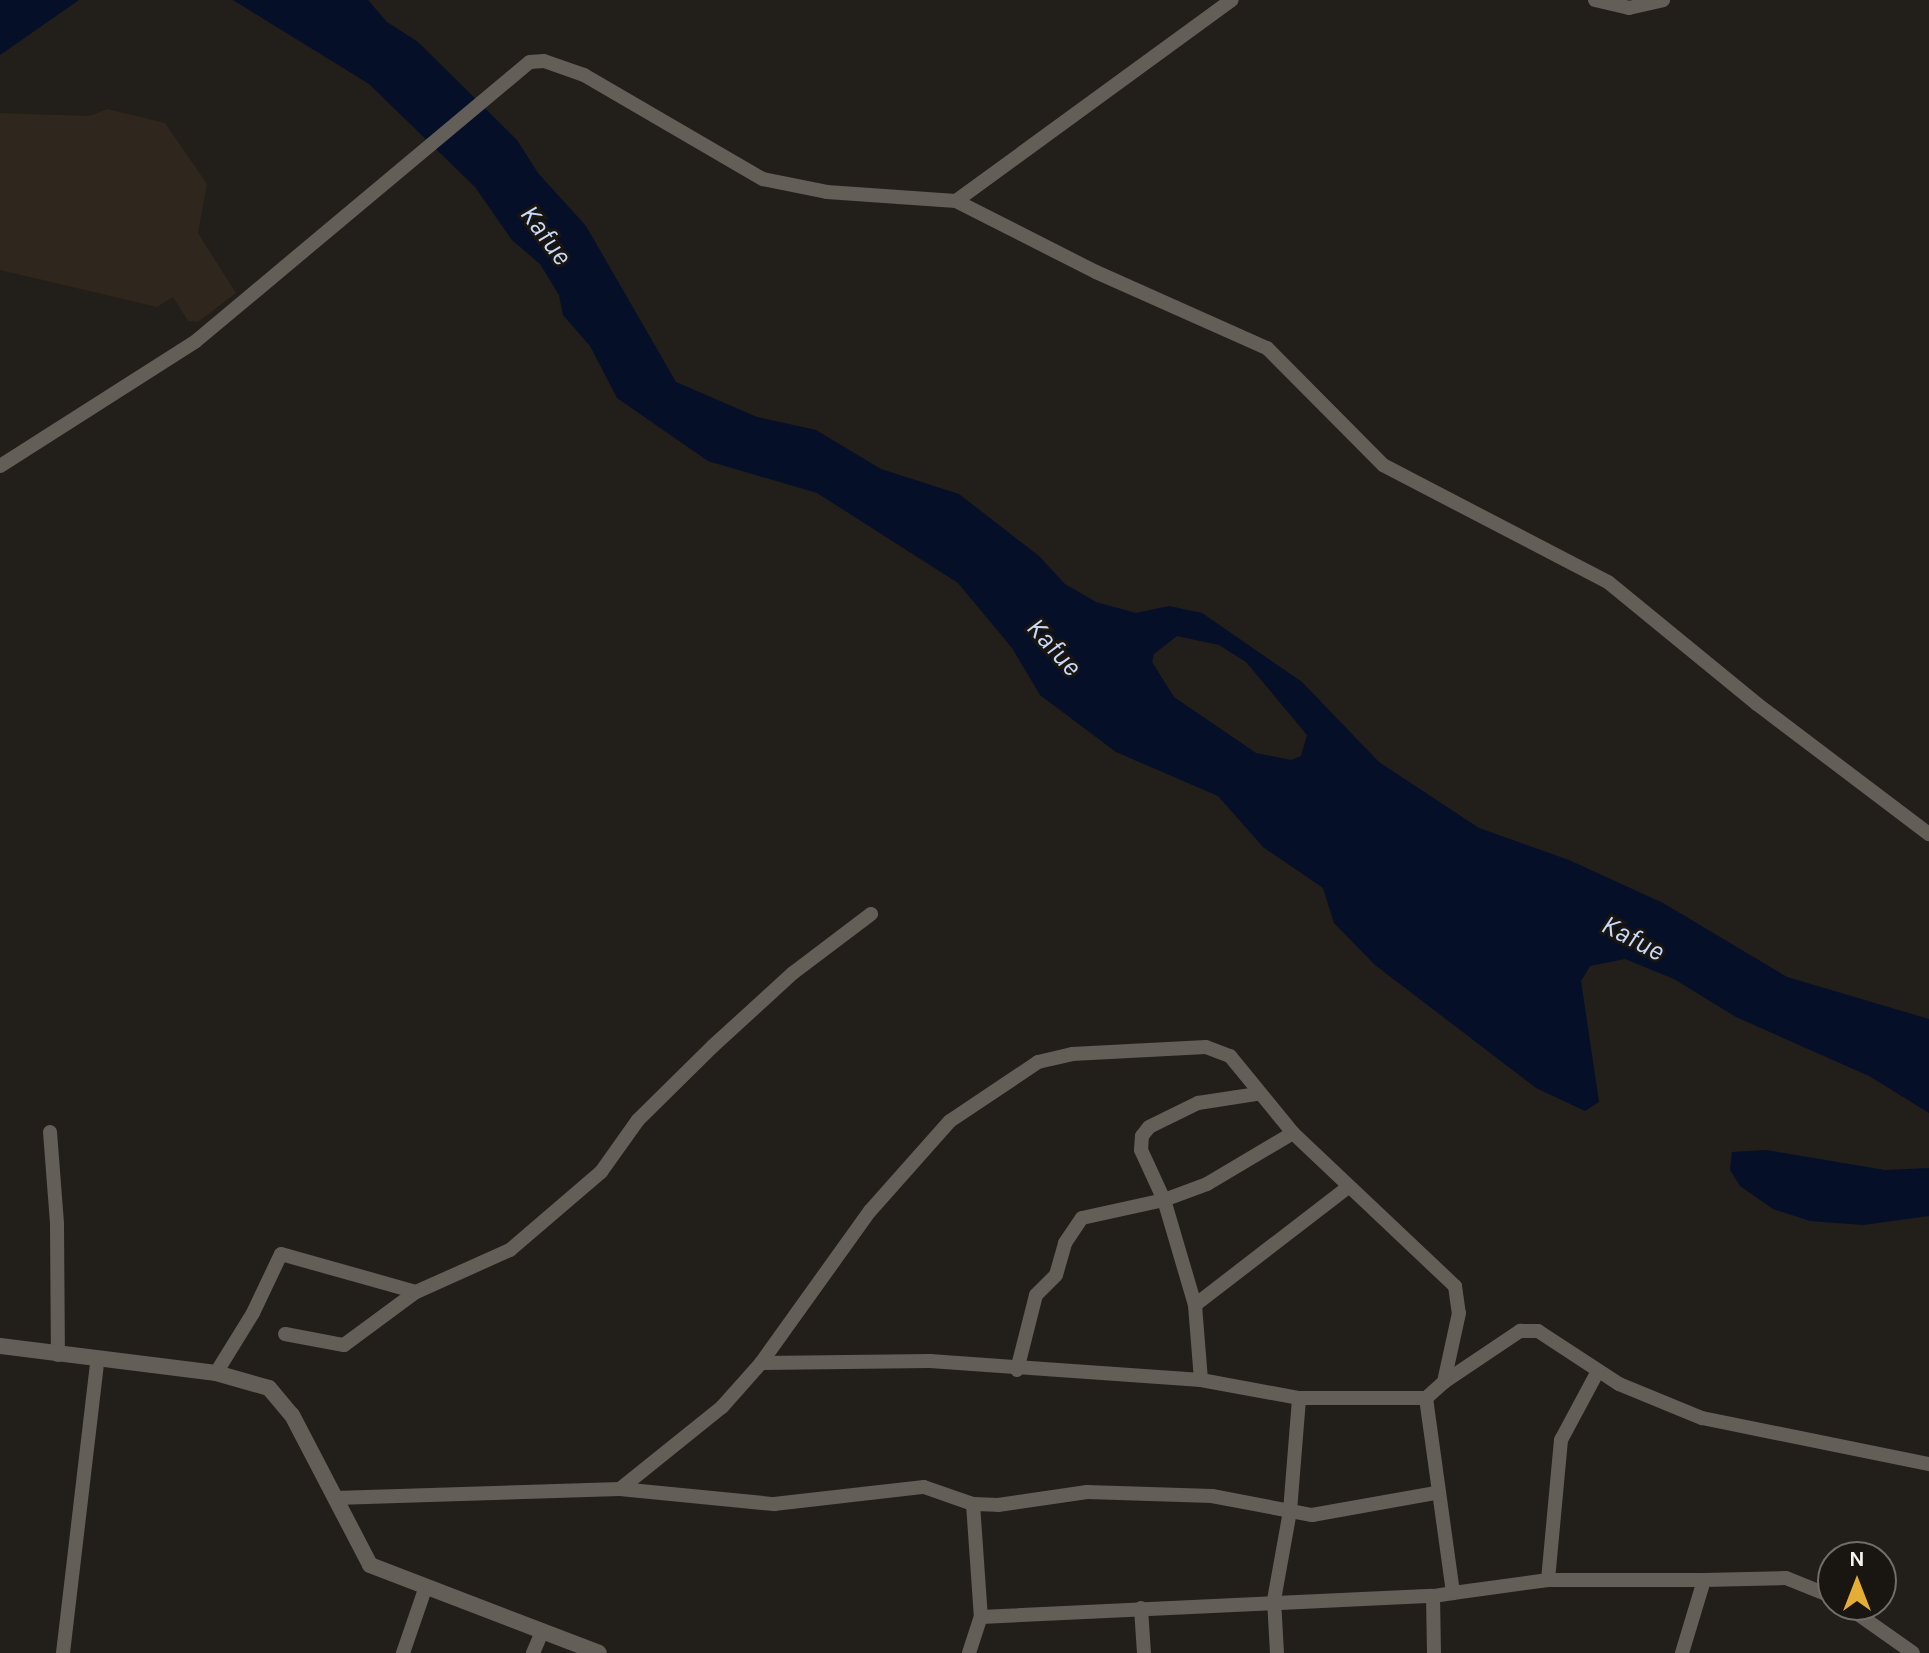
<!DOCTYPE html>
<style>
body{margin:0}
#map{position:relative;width:1929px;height:1653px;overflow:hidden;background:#221e19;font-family:Karla,sans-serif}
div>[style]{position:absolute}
.built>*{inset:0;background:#2f261d}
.water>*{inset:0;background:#050f28}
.minor>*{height:14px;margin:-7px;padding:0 7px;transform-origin:7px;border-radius:7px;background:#635e58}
.tertiary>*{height:16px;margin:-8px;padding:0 8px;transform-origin:8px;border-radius:8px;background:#635e58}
span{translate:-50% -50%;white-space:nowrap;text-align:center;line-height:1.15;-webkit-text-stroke:6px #191510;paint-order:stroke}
.water-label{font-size:28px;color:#c8d9fa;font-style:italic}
.north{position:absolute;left:1817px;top:1541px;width:80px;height:80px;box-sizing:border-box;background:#191510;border:2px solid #716e69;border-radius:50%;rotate:0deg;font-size:22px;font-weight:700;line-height:32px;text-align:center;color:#f6f3ef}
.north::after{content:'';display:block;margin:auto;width:28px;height:36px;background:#e4ad35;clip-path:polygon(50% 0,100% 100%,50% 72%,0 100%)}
</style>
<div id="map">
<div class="built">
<i style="clip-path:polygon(107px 109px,165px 123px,207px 184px,198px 233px,236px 293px,198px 322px,188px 321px,173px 297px,157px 307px,0 270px,0 113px,90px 116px)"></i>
</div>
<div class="water">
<i style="clip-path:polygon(0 0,79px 0,0 55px)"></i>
<i style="clip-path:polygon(evenodd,233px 0,368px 0,387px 22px,418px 42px,517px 140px,538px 173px,586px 226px,676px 382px,757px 417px,816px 430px,881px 469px,959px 494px,1039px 556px,1065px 584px,1096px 602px,1136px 613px,1169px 606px,1202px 613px,1302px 682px,1379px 762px,1479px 828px,1569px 860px,1663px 903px,1787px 977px,1929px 1019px,1929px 1113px,1869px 1076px,1736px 1017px,1674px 979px,1625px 959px,1590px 966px,1581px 981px,1599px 1102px,1585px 1111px,1536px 1088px,1375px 965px,1334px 923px,1323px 888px,1263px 847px,1218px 796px,1116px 752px,1040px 695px,1012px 648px,958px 583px,817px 493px,708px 461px,617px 398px,590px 346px,563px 315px,559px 295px,540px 264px,512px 240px,475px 187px,369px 84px,233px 0,1177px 636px,1219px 645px,1246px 662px,1307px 735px,1301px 756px,1291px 760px,1256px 753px,1174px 697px,1152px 662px,1154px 654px,1177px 636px)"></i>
<i style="clip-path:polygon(1766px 1150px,1885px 1170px,1929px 1168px,1929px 1216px,1863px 1225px,1810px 1221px,1773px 1209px,1740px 1186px,1730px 1170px,1732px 1152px)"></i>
</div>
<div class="minor">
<i style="left:1595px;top:0;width:35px;rotate:13deg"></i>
<i style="left:1629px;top:8px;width:35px;rotate:-13deg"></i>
<i style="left:956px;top:201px;width:157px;rotate:26.9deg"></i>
<i style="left:1096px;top:272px;width:187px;rotate:24deg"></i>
<i style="left:1267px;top:348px;width:165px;rotate:45.2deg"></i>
<i style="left:1383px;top:465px;width:254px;rotate:27.5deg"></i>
<i style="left:1608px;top:582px;width:193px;rotate:39.3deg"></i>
<i style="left:1757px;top:704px;width:216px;rotate:37.1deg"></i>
<i style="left:0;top:466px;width:232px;rotate:-32.5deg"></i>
<i style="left:196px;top:341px;width:435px;rotate:-39.9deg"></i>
<i style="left:530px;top:62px;width:14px;rotate:-4deg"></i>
<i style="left:544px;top:61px;width:42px;rotate:19.3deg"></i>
<i style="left:584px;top:75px;width:207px;rotate:30.2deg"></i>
<i style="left:763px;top:179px;width:65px;rotate:11.5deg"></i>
<i style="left:827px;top:192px;width:129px;rotate:4deg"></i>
<i style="left:956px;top:201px;width:341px;rotate:-36.1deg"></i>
<i style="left:50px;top:1132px;width:92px;rotate:85.6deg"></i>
<i style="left:57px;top:1224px;width:131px;rotate:89.6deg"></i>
<i style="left:1195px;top:1305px;width:193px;rotate:-37.6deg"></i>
<i style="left:285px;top:1334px;width:60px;rotate:10.6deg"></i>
<i style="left:344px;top:1345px;width:89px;rotate:-36.4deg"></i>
<i style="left:761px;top:1363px;width:169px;rotate:-0.7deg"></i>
<i style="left:930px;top:1361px;width:272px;rotate:4deg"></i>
<i style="left:1201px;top:1380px;width:100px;rotate:10.4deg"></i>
<i style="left:1299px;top:1398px;width:127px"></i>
<i style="left:1017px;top:1370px;width:77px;rotate:-75.8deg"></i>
<i style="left:1036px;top:1295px;width:28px;rotate:-45deg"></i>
<i style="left:1056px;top:1275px;width:33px;rotate:-74deg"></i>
<i style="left:1065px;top:1243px;width:30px;rotate:-56deg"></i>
<i style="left:1082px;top:1218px;width:84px;rotate:-12.4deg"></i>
<i style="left:1164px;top:1200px;width:46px;rotate:-20.4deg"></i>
<i style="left:1207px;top:1184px;width:100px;rotate:-30.7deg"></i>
<i style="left:216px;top:1373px;width:70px;rotate:-58.3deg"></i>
<i style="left:253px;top:1313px;width:65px;rotate:-64.6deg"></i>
<i style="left:281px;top:1254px;width:140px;rotate:15.7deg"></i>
<i style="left:416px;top:1292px;width:103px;rotate:-24.1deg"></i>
<i style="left:510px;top:1250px;width:120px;rotate:-40.6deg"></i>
<i style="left:601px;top:1172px;width:64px;rotate:-54.6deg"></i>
<i style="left:638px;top:1120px;width:105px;rotate:-44.6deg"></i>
<i style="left:713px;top:1046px;width:108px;rotate:-42.4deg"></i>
<i style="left:793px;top:973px;width:98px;rotate:-37.1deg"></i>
<i style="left:1201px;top:1380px;width:75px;rotate:-94.6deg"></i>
<i style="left:1195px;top:1305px;width:109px;rotate:-106.4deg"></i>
<i style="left:1164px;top:1200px;width:55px;rotate:-114.7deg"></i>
<i style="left:1141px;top:1150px;width:14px;rotate:-86deg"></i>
<i style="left:1142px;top:1136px;width:11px;rotate:-52deg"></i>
<i style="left:1149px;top:1127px;width:55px;rotate:-26.1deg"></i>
<i style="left:1198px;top:1103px;width:60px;rotate:-8.7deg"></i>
<i style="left:1444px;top:1382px;width:92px;rotate:-33.9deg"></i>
<i style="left:1520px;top:1331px;width:18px"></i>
<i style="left:1538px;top:1331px;width:97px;rotate:33.2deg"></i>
<i style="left:1619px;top:1384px;width:90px;rotate:22.3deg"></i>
<i style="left:1702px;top:1418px;width:232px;rotate:11.5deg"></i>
<i style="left:620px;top:1489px;width:155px;rotate:5.6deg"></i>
<i style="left:774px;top:1504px;width:151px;rotate:-6.5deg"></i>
<i style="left:924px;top:1487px;width:52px;rotate:19.1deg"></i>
<i style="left:973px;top:1504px;width:25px;rotate:2deg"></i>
<i style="left:998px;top:1505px;width:90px;rotate:-8.3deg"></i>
<i style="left:1087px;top:1492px;width:125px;rotate:1.8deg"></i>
<i style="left:1212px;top:1496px;width:102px;rotate:10.8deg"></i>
<i style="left:1312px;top:1515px;width:126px;rotate:-10.1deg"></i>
<i style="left:335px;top:1498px;width:285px;rotate:-1.8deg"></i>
<i style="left:620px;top:1489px;width:131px;rotate:-38.8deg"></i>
<i style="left:722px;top:1407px;width:59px;rotate:-48.4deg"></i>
<i style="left:761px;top:1363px;width:187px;rotate:-54.4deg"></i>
<i style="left:870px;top:1211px;width:120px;rotate:-48.4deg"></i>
<i style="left:950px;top:1121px;width:106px;rotate:-33.8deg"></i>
<i style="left:1038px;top:1062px;width:35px;rotate:-13deg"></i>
<i style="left:1072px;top:1054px;width:134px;rotate:-3deg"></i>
<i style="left:1206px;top:1047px;width:26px;rotate:21deg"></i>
<i style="left:1230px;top:1056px;width:99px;rotate:50.7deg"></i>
<i style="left:1293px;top:1133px;width:223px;rotate:43.4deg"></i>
<i style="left:1455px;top:1286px;width:27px;rotate:82deg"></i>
<i style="left:1459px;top:1313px;width:71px;rotate:102.3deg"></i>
<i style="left:1444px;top:1382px;width:24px;rotate:138deg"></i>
<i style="left:1426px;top:1398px;width:197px;rotate:82.1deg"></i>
<i style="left:1453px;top:1593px;width:20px;rotate:171deg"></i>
<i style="left:1433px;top:1596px;width:57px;rotate:89deg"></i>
<i style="left:973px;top:1504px;width:113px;rotate:86deg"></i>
<i style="left:1548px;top:1580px;width:141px;rotate:-84.7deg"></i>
<i style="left:1561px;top:1440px;width:78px;rotate:-61.8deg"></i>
<i style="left:1453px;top:1593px;width:96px;rotate:-7.8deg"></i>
<i style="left:1548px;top:1580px;width:156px"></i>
<i style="left:1845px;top:1605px;width:83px;rotate:35.2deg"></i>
<i style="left:1141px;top:1608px;width:45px;rotate:86.2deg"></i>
<i style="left:63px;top:1653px;width:293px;rotate:-83.3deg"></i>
<i style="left:403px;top:1653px;width:68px;rotate:-71deg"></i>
<i style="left:533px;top:1653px;width:21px;rotate:-67deg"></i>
<i style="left:969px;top:1653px;width:38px;rotate:-72deg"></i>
<i style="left:981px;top:1617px;width:452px;rotate:-2.7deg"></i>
<i style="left:1277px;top:1653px;width:53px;rotate:-93.2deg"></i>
<i style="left:1274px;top:1600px;width:90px;rotate:-79.8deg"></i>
<i style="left:1290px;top:1511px;width:113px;rotate:-85.4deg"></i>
<i style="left:1682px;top:1653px;width:76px;rotate:-73.2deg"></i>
<i style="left:1704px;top:1580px;width:82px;rotate:-1.4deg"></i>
<i style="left:1786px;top:1578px;width:51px;rotate:22deg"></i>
</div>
<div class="tertiary">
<i style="left:0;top:1346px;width:218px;rotate:7.1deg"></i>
<i style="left:216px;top:1373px;width:55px;rotate:15.8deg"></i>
<i style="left:269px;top:1388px;width:35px;rotate:50deg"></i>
<i style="left:292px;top:1415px;width:169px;rotate:62.5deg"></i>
<i style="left:370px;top:1565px;width:245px;rotate:21deg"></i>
</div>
<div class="water-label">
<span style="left:546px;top:235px;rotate:54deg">Kafue</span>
<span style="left:1054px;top:647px;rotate:48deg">Kafue</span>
<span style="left:1633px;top:938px;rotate:28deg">Kafue</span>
</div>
<div class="north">N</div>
</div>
